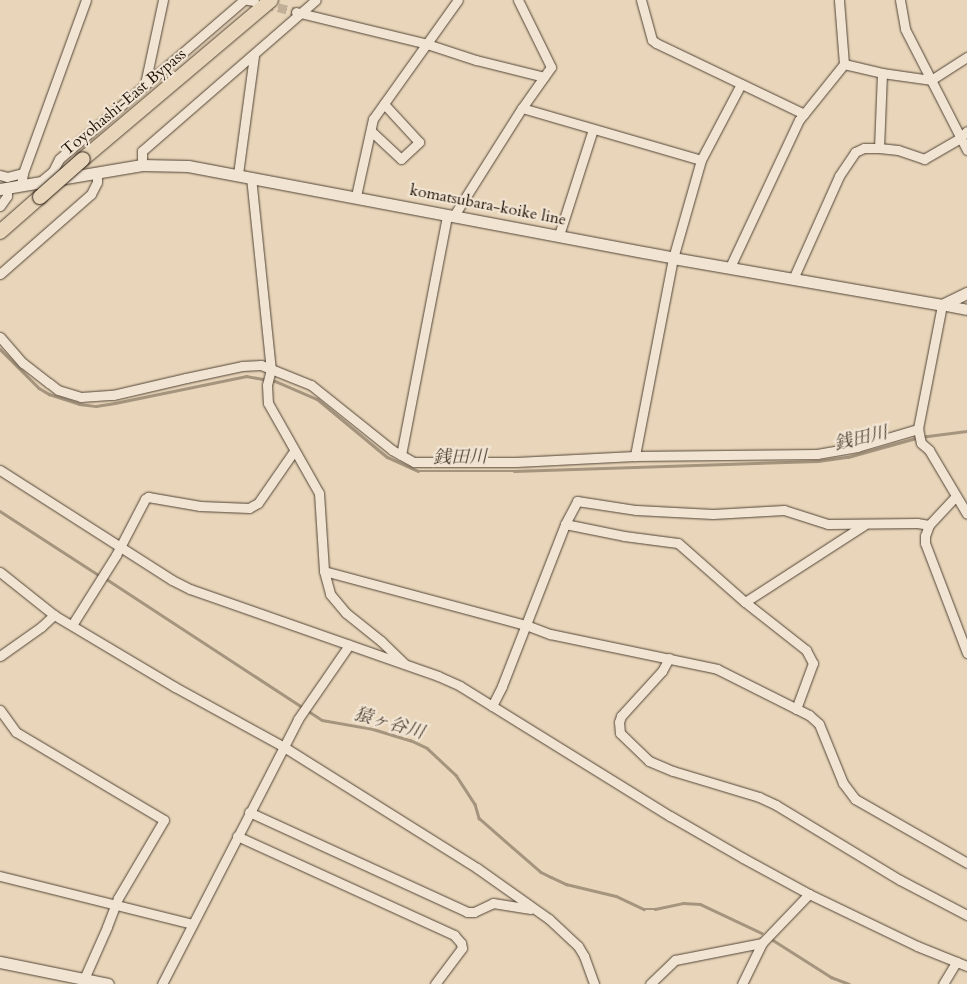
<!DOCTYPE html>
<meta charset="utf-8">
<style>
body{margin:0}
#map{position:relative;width:967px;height:984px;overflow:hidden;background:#e9d6ba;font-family:Cardo,"Noto Serif JP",serif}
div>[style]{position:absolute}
.stream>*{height:2.5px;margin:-1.25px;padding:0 1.25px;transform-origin:1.25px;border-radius:1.25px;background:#a5947e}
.minor-tunnel>*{height:9px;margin-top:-4.5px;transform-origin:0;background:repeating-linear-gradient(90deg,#c1af97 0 9px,transparent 0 13.5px)}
.roads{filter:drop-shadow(0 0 1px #524436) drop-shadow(0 0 1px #524436)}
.minor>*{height:9px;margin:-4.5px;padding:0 4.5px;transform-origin:4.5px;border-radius:4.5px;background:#f1e4d2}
.tertiary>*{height:10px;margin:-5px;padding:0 5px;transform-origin:5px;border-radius:5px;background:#f1e4d2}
.secondary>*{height:11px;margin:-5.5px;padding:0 5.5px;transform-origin:5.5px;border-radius:5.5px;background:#f1e4d2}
.trunk>*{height:14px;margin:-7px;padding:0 7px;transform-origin:7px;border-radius:7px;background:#e9d6ba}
.bridges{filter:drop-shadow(0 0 1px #20140a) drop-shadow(0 0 1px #20140a)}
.trunk-bridge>*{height:14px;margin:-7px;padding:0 7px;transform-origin:7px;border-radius:7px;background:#e9d6ba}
span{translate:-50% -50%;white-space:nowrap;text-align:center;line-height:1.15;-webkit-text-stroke:4.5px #f1e4d2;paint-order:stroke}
.street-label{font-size:16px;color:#20140a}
.water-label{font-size:18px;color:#554738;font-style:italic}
</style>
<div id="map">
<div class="stream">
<i style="left:0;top:349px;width:55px;rotate:45deg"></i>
<i style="left:39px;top:388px;width:12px;rotate:31deg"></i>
<i style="left:49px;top:394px;width:32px;rotate:18deg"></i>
<i style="left:79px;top:404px;width:17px;rotate:7deg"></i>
<i style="left:96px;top:406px;width:19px;rotate:-9deg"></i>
<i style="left:115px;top:403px;width:134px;rotate:-11.6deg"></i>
<i style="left:246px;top:376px;width:29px;rotate:10deg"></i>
<i style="left:275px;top:381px;width:46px;rotate:23.2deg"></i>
<i style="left:317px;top:399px;width:91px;rotate:39.6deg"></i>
<i style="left:387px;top:457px;width:34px;rotate:24deg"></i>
<i style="left:418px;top:471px;width:96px"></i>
<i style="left:514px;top:471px;width:304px;rotate:-1.9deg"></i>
<i style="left:818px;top:461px;width:30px;rotate:-8deg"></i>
<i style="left:848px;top:457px;width:75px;rotate:-15.5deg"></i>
<i style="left:920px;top:437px;width:47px;rotate:-7.3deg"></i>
<i style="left:0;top:511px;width:119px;rotate:33deg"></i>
<i style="left:105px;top:578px;width:259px;rotate:33.2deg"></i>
<i style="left:322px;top:720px;width:52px;rotate:10deg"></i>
<i style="left:373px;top:729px;width:39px;rotate:17deg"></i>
<i style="left:410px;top:740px;width:19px;rotate:25deg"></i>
<i style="left:427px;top:748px;width:40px;rotate:43deg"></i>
<i style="left:456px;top:775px;width:35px;rotate:57deg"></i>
<i style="left:475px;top:804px;width:15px;rotate:74deg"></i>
<i style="left:479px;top:818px;width:82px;rotate:41.1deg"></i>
<i style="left:541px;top:872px;width:11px;rotate:27deg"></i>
<i style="left:551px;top:877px;width:17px;rotate:25deg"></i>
<i style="left:566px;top:884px;width:51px;rotate:13.5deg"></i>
<i style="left:616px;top:896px;width:31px;rotate:25deg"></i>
<i style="left:644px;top:909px;width:11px"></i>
<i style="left:655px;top:909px;width:29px;rotate:-12deg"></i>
<i style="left:683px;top:903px;width:17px;rotate:3deg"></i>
<i style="left:700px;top:904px;width:68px;rotate:25.1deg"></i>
<i style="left:773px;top:940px;width:69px;rotate:32.5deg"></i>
<i style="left:831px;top:977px;width:19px;rotate:21deg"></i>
</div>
<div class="minor-tunnel">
<i style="left:265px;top:4px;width:32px;rotate:14deg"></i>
</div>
<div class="roads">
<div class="minor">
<i style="left:248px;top:0;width:6px;rotate:9deg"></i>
<i style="left:641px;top:0;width:41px;rotate:74.6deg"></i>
<i style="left:652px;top:40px;width:5px;rotate:37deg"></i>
<i style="left:656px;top:43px;width:164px;rotate:25.6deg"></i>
<i style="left:900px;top:0;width:29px;rotate:80deg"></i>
<i style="left:905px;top:29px;width:136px;rotate:62.9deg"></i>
<i style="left:296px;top:12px;width:135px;rotate:13.7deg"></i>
<i style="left:427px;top:44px;width:52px;rotate:18.1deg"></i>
<i style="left:476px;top:60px;width:70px;rotate:14deg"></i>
<i style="left:844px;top:64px;width:39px;rotate:13deg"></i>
<i style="left:882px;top:73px;width:49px;rotate:8.1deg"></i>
<i style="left:931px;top:80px;width:43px;rotate:-32.6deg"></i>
<i style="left:145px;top:84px;width:86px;rotate:-77.9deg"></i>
<i style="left:741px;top:84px;width:86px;rotate:117.8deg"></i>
<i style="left:701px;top:160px;width:102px;rotate:105.9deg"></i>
<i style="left:673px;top:258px;width:202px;rotate:100.9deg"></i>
<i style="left:635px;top:456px;width:182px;rotate:-0.6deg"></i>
<i style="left:817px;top:454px;width:41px;rotate:-9.9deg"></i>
<i style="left:857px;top:447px;width:64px;rotate:-16.4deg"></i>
<i style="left:522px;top:108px;width:186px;rotate:16.2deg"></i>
<i style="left:371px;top:131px;width:41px;rotate:43deg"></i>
<i style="left:401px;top:159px;width:25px;rotate:-43deg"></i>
<i style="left:419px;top:142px;width:52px;rotate:-132.6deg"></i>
<i style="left:879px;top:148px;width:75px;rotate:-87.7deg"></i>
<i style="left:142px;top:165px;width:14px;rotate:-90deg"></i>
<i style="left:142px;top:151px;width:230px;rotate:-41deg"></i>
<i style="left:238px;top:174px;width:120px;rotate:-82.3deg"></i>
<i style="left:0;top:175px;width:7px;rotate:16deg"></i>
<i style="left:7px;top:177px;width:16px;rotate:-14deg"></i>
<i style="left:251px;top:177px;width:193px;rotate:84.1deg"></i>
<i style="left:271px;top:369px;width:16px;rotate:104deg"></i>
<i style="left:267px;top:385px;width:18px;rotate:87deg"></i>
<i style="left:268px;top:403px;width:103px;rotate:60.5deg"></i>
<i style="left:319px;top:493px;width:78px;rotate:86.3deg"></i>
<i style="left:324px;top:571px;width:24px;rotate:75deg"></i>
<i style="left:330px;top:594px;width:25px;rotate:50deg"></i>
<i style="left:346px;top:613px;width:45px;rotate:38.7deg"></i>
<i style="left:381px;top:641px;width:33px;rotate:44deg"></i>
<i style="left:40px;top:182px;width:17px;rotate:-40deg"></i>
<i style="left:53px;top:171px;width:13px;rotate:-63deg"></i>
<i style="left:59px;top:159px;width:244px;rotate:-40.7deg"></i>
<i style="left:21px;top:186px;width:13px;rotate:-81deg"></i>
<i style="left:23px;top:173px;width:184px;rotate:-70deg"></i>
<i style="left:356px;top:196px;width:79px;rotate:-77.6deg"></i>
<i style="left:373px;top:119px;width:146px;rotate:-54.5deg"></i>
<i style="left:0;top:206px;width:12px;rotate:-55deg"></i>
<i style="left:7px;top:196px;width:8px;rotate:-90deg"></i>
<i style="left:453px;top:217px;width:129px;rotate:-57.7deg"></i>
<i style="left:522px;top:108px;width:50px;rotate:-54.7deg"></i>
<i style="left:551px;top:67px;width:75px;rotate:-116.2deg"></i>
<i style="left:559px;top:235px;width:111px;rotate:-72.2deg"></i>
<i style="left:730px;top:267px;width:162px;rotate:-64.9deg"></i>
<i style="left:799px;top:120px;width:72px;rotate:-51.2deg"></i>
<i style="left:844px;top:64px;width:64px;rotate:-94.5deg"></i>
<i style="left:0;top:274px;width:121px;rotate:-41.3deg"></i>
<i style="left:91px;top:194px;width:13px;rotate:-63deg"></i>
<i style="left:97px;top:182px;width:10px;rotate:-90deg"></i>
<i style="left:793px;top:279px;width:113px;rotate:-65.9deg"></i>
<i style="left:839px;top:176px;width:29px;rotate:-56deg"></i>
<i style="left:855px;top:152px;width:10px;rotate:-24deg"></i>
<i style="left:864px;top:148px;width:15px"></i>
<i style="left:879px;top:148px;width:19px;rotate:6deg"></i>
<i style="left:898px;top:150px;width:28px;rotate:19deg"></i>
<i style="left:924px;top:159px;width:38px;rotate:-30deg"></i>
<i style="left:957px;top:140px;width:13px;rotate:-42deg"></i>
<i style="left:942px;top:305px;width:126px;rotate:101deg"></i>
<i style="left:918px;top:429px;width:14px;rotate:78deg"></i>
<i style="left:921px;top:443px;width:11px;rotate:41deg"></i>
<i style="left:929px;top:450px;width:74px;rotate:59.3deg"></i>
<i style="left:0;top:337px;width:35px;rotate:49deg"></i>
<i style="left:23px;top:363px;width:33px;rotate:38deg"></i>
<i style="left:49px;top:383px;width:11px;rotate:38deg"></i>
<i style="left:58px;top:390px;width:24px;rotate:17deg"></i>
<i style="left:81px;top:397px;width:32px;rotate:-4deg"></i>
<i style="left:113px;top:395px;width:75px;rotate:-13.1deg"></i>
<i style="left:186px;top:378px;width:57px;rotate:-12.1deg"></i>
<i style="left:242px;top:366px;width:19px;rotate:-3deg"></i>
<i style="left:261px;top:365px;width:54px;rotate:21.8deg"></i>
<i style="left:311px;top:385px;width:104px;rotate:38.7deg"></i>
<i style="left:392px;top:450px;width:25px;rotate:29deg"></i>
<i style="left:414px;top:462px;width:102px"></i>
<i style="left:516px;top:462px;width:119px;rotate:-2.9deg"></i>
<i style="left:401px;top:455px;width:243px;rotate:-79.1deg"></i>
<i style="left:0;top:470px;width:204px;rotate:32.6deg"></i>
<i style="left:172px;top:580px;width:20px;rotate:27deg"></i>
<i style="left:190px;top:589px;width:263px;rotate:19.3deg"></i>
<i style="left:438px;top:676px;width:24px;rotate:24deg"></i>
<i style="left:460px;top:686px;width:247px;rotate:31.8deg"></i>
<i style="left:670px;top:816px;width:84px;rotate:29.9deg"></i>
<i style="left:743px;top:858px;width:75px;rotate:28.6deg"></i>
<i style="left:809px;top:894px;width:120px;rotate:25.7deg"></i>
<i style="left:917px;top:946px;width:54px;rotate:21.8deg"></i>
<i style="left:956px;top:496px;width:40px;rotate:133deg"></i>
<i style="left:929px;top:525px;width:12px;rotate:110deg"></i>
<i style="left:925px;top:536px;width:7px;rotate:90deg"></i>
<i style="left:925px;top:543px;width:118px;rotate:69.1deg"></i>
<i style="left:565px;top:524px;width:60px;rotate:11.5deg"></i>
<i style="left:624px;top:536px;width:54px;rotate:7.4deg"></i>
<i style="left:678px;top:543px;width:89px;rotate:41.4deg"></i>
<i style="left:745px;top:602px;width:78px;rotate:38.2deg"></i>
<i style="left:806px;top:650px;width:15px;rotate:62deg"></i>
<i style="left:813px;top:663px;width:49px;rotate:110.3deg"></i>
<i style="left:324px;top:571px;width:209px;rotate:15deg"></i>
<i style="left:526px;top:625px;width:26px;rotate:21deg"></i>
<i style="left:550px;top:634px;width:171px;rotate:11.8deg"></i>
<i style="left:717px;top:669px;width:103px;rotate:26.6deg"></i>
<i style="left:809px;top:715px;width:13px;rotate:42deg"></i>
<i style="left:819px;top:724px;width:64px;rotate:67.9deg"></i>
<i style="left:843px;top:783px;width:20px;rotate:53deg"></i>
<i style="left:855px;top:799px;width:129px;rotate:29.7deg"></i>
<i style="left:0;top:572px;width:69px;rotate:38.5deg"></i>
<i style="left:54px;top:615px;width:141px;rotate:30.8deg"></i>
<i style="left:175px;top:687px;width:124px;rotate:28.8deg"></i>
<i style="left:284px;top:747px;width:228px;rotate:32.1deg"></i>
<i style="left:477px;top:868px;width:88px;rotate:35.3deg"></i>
<i style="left:549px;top:919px;width:40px;rotate:43deg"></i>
<i style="left:578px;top:946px;width:12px;rotate:59deg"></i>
<i style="left:584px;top:956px;width:30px;rotate:70deg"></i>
<i style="left:745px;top:602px;width:142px;rotate:-32.9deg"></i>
<i style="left:72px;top:625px;width:83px;rotate:-57.8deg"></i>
<i style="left:116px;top:555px;width:63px;rotate:-62.6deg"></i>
<i style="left:145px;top:499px;width:4px;rotate:-34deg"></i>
<i style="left:148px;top:497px;width:53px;rotate:9.8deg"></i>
<i style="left:200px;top:506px;width:49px;rotate:2.3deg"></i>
<i style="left:249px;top:508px;width:10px;rotate:-29deg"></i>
<i style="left:258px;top:503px;width:63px;rotate:-55.3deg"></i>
<i style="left:0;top:656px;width:50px;rotate:-35.3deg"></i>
<i style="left:41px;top:627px;width:18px;rotate:-43deg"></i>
<i style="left:669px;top:658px;width:15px;rotate:118deg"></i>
<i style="left:662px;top:671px;width:61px;rotate:132.3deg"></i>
<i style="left:621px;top:716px;width:6px;rotate:108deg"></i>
<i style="left:619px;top:722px;width:11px;rotate:85deg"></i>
<i style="left:620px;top:733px;width:40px;rotate:44deg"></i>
<i style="left:649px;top:761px;width:26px;rotate:23deg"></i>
<i style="left:673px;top:771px;width:90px;rotate:16.8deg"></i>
<i style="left:759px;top:797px;width:19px;rotate:25deg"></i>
<i style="left:776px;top:805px;width:145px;rotate:31.2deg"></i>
<i style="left:900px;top:880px;width:76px;rotate:27.6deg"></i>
<i style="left:492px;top:706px;width:22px;rotate:-63deg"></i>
<i style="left:502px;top:686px;width:174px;rotate:-68.7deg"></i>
<i style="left:565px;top:524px;width:26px;rotate:-62deg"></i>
<i style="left:577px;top:501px;width:60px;rotate:8.7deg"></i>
<i style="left:636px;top:510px;width:77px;rotate:3deg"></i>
<i style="left:713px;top:514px;width:71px;rotate:-3.2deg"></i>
<i style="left:784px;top:510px;width:46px;rotate:17.7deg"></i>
<i style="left:828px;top:524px;width:89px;rotate:-0.6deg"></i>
<i style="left:917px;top:523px;width:12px;rotate:9deg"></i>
<i style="left:0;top:710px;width:27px;rotate:54deg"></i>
<i style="left:16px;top:732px;width:172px;rotate:30.7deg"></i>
<i style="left:164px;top:820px;width:91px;rotate:120.5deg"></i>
<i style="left:118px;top:898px;width:31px;rotate:111deg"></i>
<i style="left:107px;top:927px;width:57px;rotate:113.9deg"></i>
<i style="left:249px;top:812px;width:240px;rotate:24.6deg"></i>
<i style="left:467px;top:912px;width:7px"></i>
<i style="left:474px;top:912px;width:21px;rotate:-25deg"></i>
<i style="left:493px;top:903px;width:38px;rotate:9deg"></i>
<i style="left:237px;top:836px;width:239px;rotate:24.5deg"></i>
<i style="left:454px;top:935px;width:11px;rotate:49deg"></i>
<i style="left:461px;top:943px;width:5px;rotate:79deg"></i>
<i style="left:462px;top:948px;width:45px;rotate:126.9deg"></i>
<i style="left:0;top:876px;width:198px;rotate:14deg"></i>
<i style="left:162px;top:984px;width:298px;rotate:-62.8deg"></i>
<i style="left:298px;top:719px;width:90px;rotate:-55.4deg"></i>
<i style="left:650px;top:984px;width:35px;rotate:-44deg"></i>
<i style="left:675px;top:960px;width:89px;rotate:-11.1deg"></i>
<i style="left:742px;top:984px;width:46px;rotate:-64deg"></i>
<i style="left:762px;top:943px;width:68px;rotate:-46.2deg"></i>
<i style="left:943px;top:984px;width:26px;rotate:-59deg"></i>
</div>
<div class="tertiary">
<i style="left:942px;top:305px;width:25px;rotate:11deg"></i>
</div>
<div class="secondary">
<i style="left:0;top:189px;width:144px;rotate:-9.6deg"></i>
<i style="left:142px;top:165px;width:46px;rotate:1.2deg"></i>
<i style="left:188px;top:166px;width:494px;rotate:10.7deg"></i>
<i style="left:673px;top:258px;width:273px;rotate:9.9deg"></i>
<i style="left:942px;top:305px;width:28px;rotate:-26deg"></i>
<i style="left:0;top:962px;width:110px;rotate:11.5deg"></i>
</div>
<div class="trunk">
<i style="left:83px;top:159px;width:246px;rotate:-40.2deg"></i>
<i style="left:0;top:232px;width:53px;rotate:-41.2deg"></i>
</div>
</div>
<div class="bridges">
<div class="trunk-bridge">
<i style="left:40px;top:197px;width:57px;rotate:-41.5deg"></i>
</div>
</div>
<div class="street-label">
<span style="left:124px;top:102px;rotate:-40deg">Toyohashi-East Bypass</span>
<span style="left:488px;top:205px;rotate:11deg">komatsubara-koike line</span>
</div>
<div class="water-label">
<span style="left:861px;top:439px;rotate:-13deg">銭田川</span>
<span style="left:460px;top:458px;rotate:-1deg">銭田川</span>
<span style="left:389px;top:724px;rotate:16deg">猿ヶ谷川</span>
</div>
</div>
